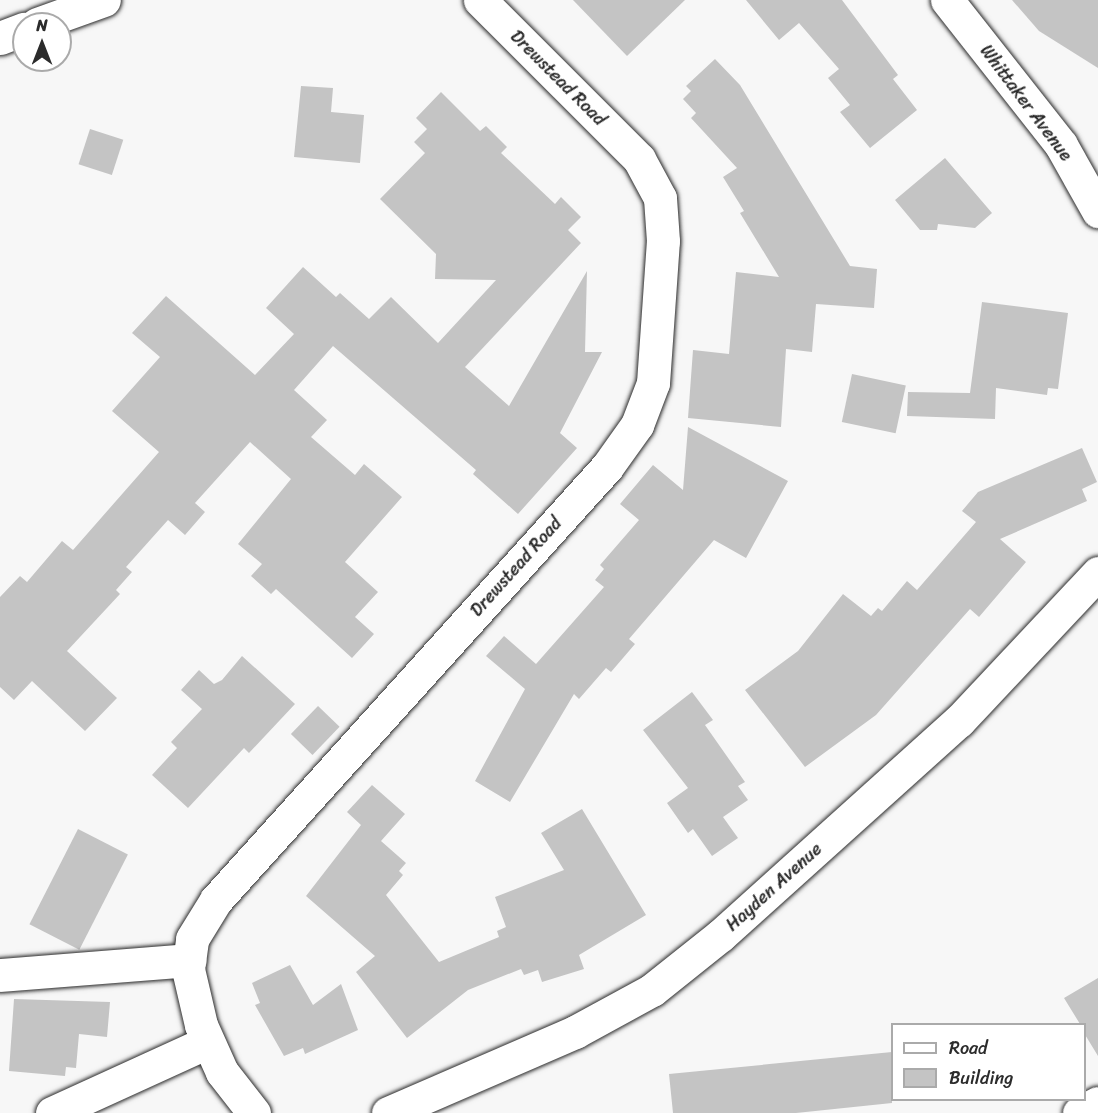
<!DOCTYPE html>
<style>
body{margin:0}
#map{position:relative;width:1098px;height:1113px;overflow:hidden;background:#f7f7f7;font-family:Sriracha,sans-serif}
div>[style]{position:absolute}
.building>*{inset:0;background:#c4c4c4;transform-origin:0 0}
.roads{filter:drop-shadow(0 0 2px #2b2b2b) drop-shadow(0 0 2px #2b2b2b)}
.minor>*{height:33px;margin:-16.5px;padding:0 16.5px;transform-origin:16.5px;border-radius:16.5px;background:#fff}
.tertiary>*{height:33px;margin:-16.5px;padding:0 16.5px;transform-origin:16.5px;border-radius:16.5px;background:#fff}
span{translate:-50% -50%;white-space:nowrap;text-align:center;line-height:1.15;-webkit-text-stroke:6px #fff;paint-order:stroke}
.street-label{font-size:18px;color:#2b2b2b}
.legend{position:absolute;left:891px;top:1023px;width:195px;height:78px;box-sizing:border-box;background:#fff;border:2px solid #aaa;margin:0;padding:8px 10px;list-style:none;font-size:18px;color:#2b2b2b}
.legend li{display:flex;align-items:center;gap:12px;height:30px}
.legend b{width:30px;border:2px solid #aaa}
.north{position:absolute;left:12px;top:12px;width:60px;height:60px;box-sizing:border-box;background:#fff;border:2px solid #aaa;border-radius:50%;rotate:0deg;font-size:16px;font-weight:700;line-height:24px;text-align:center;color:#2b2b2b}
.north::after{content:'';display:block;margin:auto;width:21px;height:27px;background:#2b2b2b;clip-path:polygon(50% 0,100% 100%,50% 72%,0 100%)}
</style>
<div id="map">
<div class="building">
<i style="clip-path:polygon(573px 0,685px 0,627px 56px)"></i>
<i style="clip-path:polygon(746px 0,842px 0,898px 75px,893px 79px,917px 110px,870px 148px,840px 112px,850px 105px,828px 78px,839px 69px,799px 23px,779px 40px)"></i>
<i style="clip-path:polygon(1012px 0,1098px 0,1098px 68px,1039px 31px)"></i>
<i style="clip-path:polygon(715px 59px,740px 85px,850px 266px,877px 269px,874px 308px,816px 304px,812px 352px,786px 349px,781px 427px,688px 418px,693px 350px,729px 354px,736px 272px,779px 277px,740px 213px,744px 211px,723px 177px,737px 168px,691px 118px,696px 113px,683px 99px,691px 91px,686px 86px)"></i>
<i style="clip-path:polygon(301px 86px,333px 88px,331px 112px,364px 115px,360px 163px,294px 157px)"></i>
<i style="clip-path:polygon(441px 92px,480px 131px,486px 126px,507px 147px,501px 153px,555px 204px,561px 197px,581px 217px,568px 230px,581px 243px,465px 367px,509px 406px,587px 271px,585px 352px,602px 352px,560px 433px,577px 448px,518px 514px,473px 474px,476px 470px,333px 346px,294px 390px,327px 420px,311px 437px,355px 475px,364px 464px,402px 497px,345px 562px,378px 592px,355px 617px,374px 634px,352px 658px,276px 589px,271px 594px,251px 576px,262px 564px,238px 544px,291px 479px,250px 442px,195px 503px,205px 512px,185px 535px,168px 520px,126px 567px,132px 572px,116px 590px,120px 594px,67px 651px,117px 698px,85px 731px,32px 681px,14px 700px,0 687px,0 597px,20px 576px,27px 582px,62px 541px,73px 550px,159px 452px,112px 411px,160px 357px,132px 333px,166px 296px,255px 375px,294px 334px,266px 308px,303px 267px,336px 297px,340px 293px,369px 319px,391px 297px,438px 343px,496px 280px,435px 279px,436px 254px,380px 199px,425px 153px,414px 142px,427px 129px,416px 118px)"></i>
<i style="left:90px;top:129px;width:35px;height:37px;rotate:18deg"></i>
<i style="clip-path:polygon(945px 158px,992px 213px,975px 228px,938px 224px,937px 230px,920px 230px,895px 200px)"></i>
<i style="clip-path:polygon(982px 302px,1068px 313px,1058px 389px,1048px 388px,1047px 395px,996px 388px,995px 419px,907px 416px,908px 392px,970px 393px)"></i>
<i style="left:852px;top:374px;width:55px;height:49px;rotate:12deg"></i>
<i style="clip-path:polygon(688px 427px,788px 481px,746px 558px,714px 540px,629px 639px,635px 644px,611px 672px,606px 668px,579px 699px,574px 694px,510px 802px,475px 781px,525px 689px,486px 656px,504px 636px,536px 664px,604px 587px,595px 580px,604px 569px,600px 565px,639px 520px,620px 504px,653px 465px,683px 490px)"></i>
<i style="clip-path:polygon(1082px 448px,1097px 482px,1082px 489px,1087px 501px,1000px 539px,1026px 562px,979px 617px,970px 609px,876px 715px,805px 767px,745px 690px,798px 651px,843px 594px,871px 616px,878px 608px,882px 611px,907px 581px,917px 590px,976px 522px,962px 511px,978px 492px)"></i>
<i style="clip-path:polygon(242px 656px,295px 704px,249px 753px,244px 748px,188px 808px,152px 775px,177px 748px,171px 742px,202px 709px,181px 690px,199px 670px,214px 684px,222px 680px)"></i>
<i style="clip-path:polygon(692px 692px,713px 720px,705px 725px,745px 782px,738px 786px,748px 800px,723px 817px,738px 838px,712px 856px,693px 829px,688px 833px,667px 803px,688px 788px,643px 730px)"></i>
<i style="left:318px;top:706px;width:30px;height:39px;rotate:44deg"></i>
<i style="clip-path:polygon(372px 785px,405px 814px,381px 841px,406px 863px,399px 871px,403px 875px,386px 895px,439px 962px,499px 937px,497px 931px,506px 927px,495px 897px,564px 870px,541px 833px,582px 809px,646px 915px,579px 955px,584px 969px,542px 982px,538px 970px,524px 975px,521px 969px,468px 990px,407px 1038px,356px 972px,375px 956px,306px 896px,361px 825px,347px 812px)"></i>
<i style="left:78px;top:829px;width:56px;height:107px;rotate:27deg"></i>
<i style="clip-path:polygon(290px 965px,313px 1005px,341px 984px,358px 1030px,305px 1054px,303px 1048px,284px 1056px,255px 1005px,260px 1003px,252px 983px)"></i>
<i style="clip-path:polygon(1098px 978px,1098px 1056px,1084px 1033px,1084px 1024px,1080px 1024px,1064px 998px)"></i>
<i style="clip-path:polygon(14px 999px,110px 1002px,107px 1037px,79px 1034px,76px 1068px,66px 1067px,65px 1076px,9px 1071px)"></i>
<i style="clip-path:polygon(892px 1052px,892px 1103px,796px 1113px,673px 1113px,669px 1074px)"></i>
</div>
<div class="roads">
<div class="minor">
<i style="left:37px;top:24px;width:71px;rotate:-19.7deg"></i>
<i style="left:0;top:38px;width:26px;rotate:-21deg"></i>
<i style="left:0;top:975px;width:190px;rotate:-4.5deg"></i>
<i style="left:52px;top:1113px;width:171px;rotate:-24.5deg"></i>
<i style="left:254px;top:1113px;width:52px;rotate:-128deg"></i>
<i style="left:222px;top:1072px;width:51px;rotate:-114.1deg"></i>
<i style="left:201px;top:1025px;width:57px;rotate:-103.1deg"></i>
<i style="left:188px;top:969px;width:30px;rotate:-82deg"></i>
<i style="left:192px;top:939px;width:46px;rotate:-58.4deg"></i>
<i style="left:216px;top:900px;width:583px;rotate:-47.92deg"></i>
<i style="left:607px;top:467px;width:52px;rotate:-54.5deg"></i>
<i style="left:637px;top:425px;width:45px;rotate:-69.1deg"></i>
<i style="left:653px;top:383px;width:142px;rotate:-86deg"></i>
<i style="left:663px;top:241px;width:43px;rotate:-94deg"></i>
<i style="left:660px;top:198px;width:44px;rotate:-118.3deg"></i>
<i style="left:639px;top:159px;width:225px;rotate:-135deg"></i>
<i style="left:388px;top:1113px;width:204px;rotate:-23.4deg"></i>
<i style="left:575px;top:1032px;width:88px;rotate:-28.6deg"></i>
<i style="left:652px;top:990px;width:88px;rotate:-38.6deg"></i>
<i style="left:721px;top:935px;width:320px;rotate:-42deg"></i>
<i style="left:959px;top:721px;width:203px;rotate:-46.8deg"></i>
<i style="left:1079px;top:1113px;width:21px;rotate:-28deg"></i>
</div>
<div class="tertiary">
<i style="left:947px;top:0;width:184px;rotate:51.8deg"></i>
<i style="left:1061px;top:145px;width:76px;rotate:60.7deg"></i>
</div>
</div>
<div class="street-label">
<span style="left:558px;top:78px;rotate:45deg">Drewstead Road</span>
<span style="left:1026px;top:103px;rotate:53deg">Whittaker Avenue</span>
<span style="left:516px;top:567px;rotate:-48deg">Drewstead Road</span>
<span style="left:774px;top:887px;rotate:-42deg">Hayden Avenue</span>
</div>
<ul class="legend">
<li><b style="height:8px;background:#fff"></b>Road</li>
<li><b style="height:16px;background:#c4c4c4"></b>Building</li>
</ul>
<div class="north">N</div>
</div>
